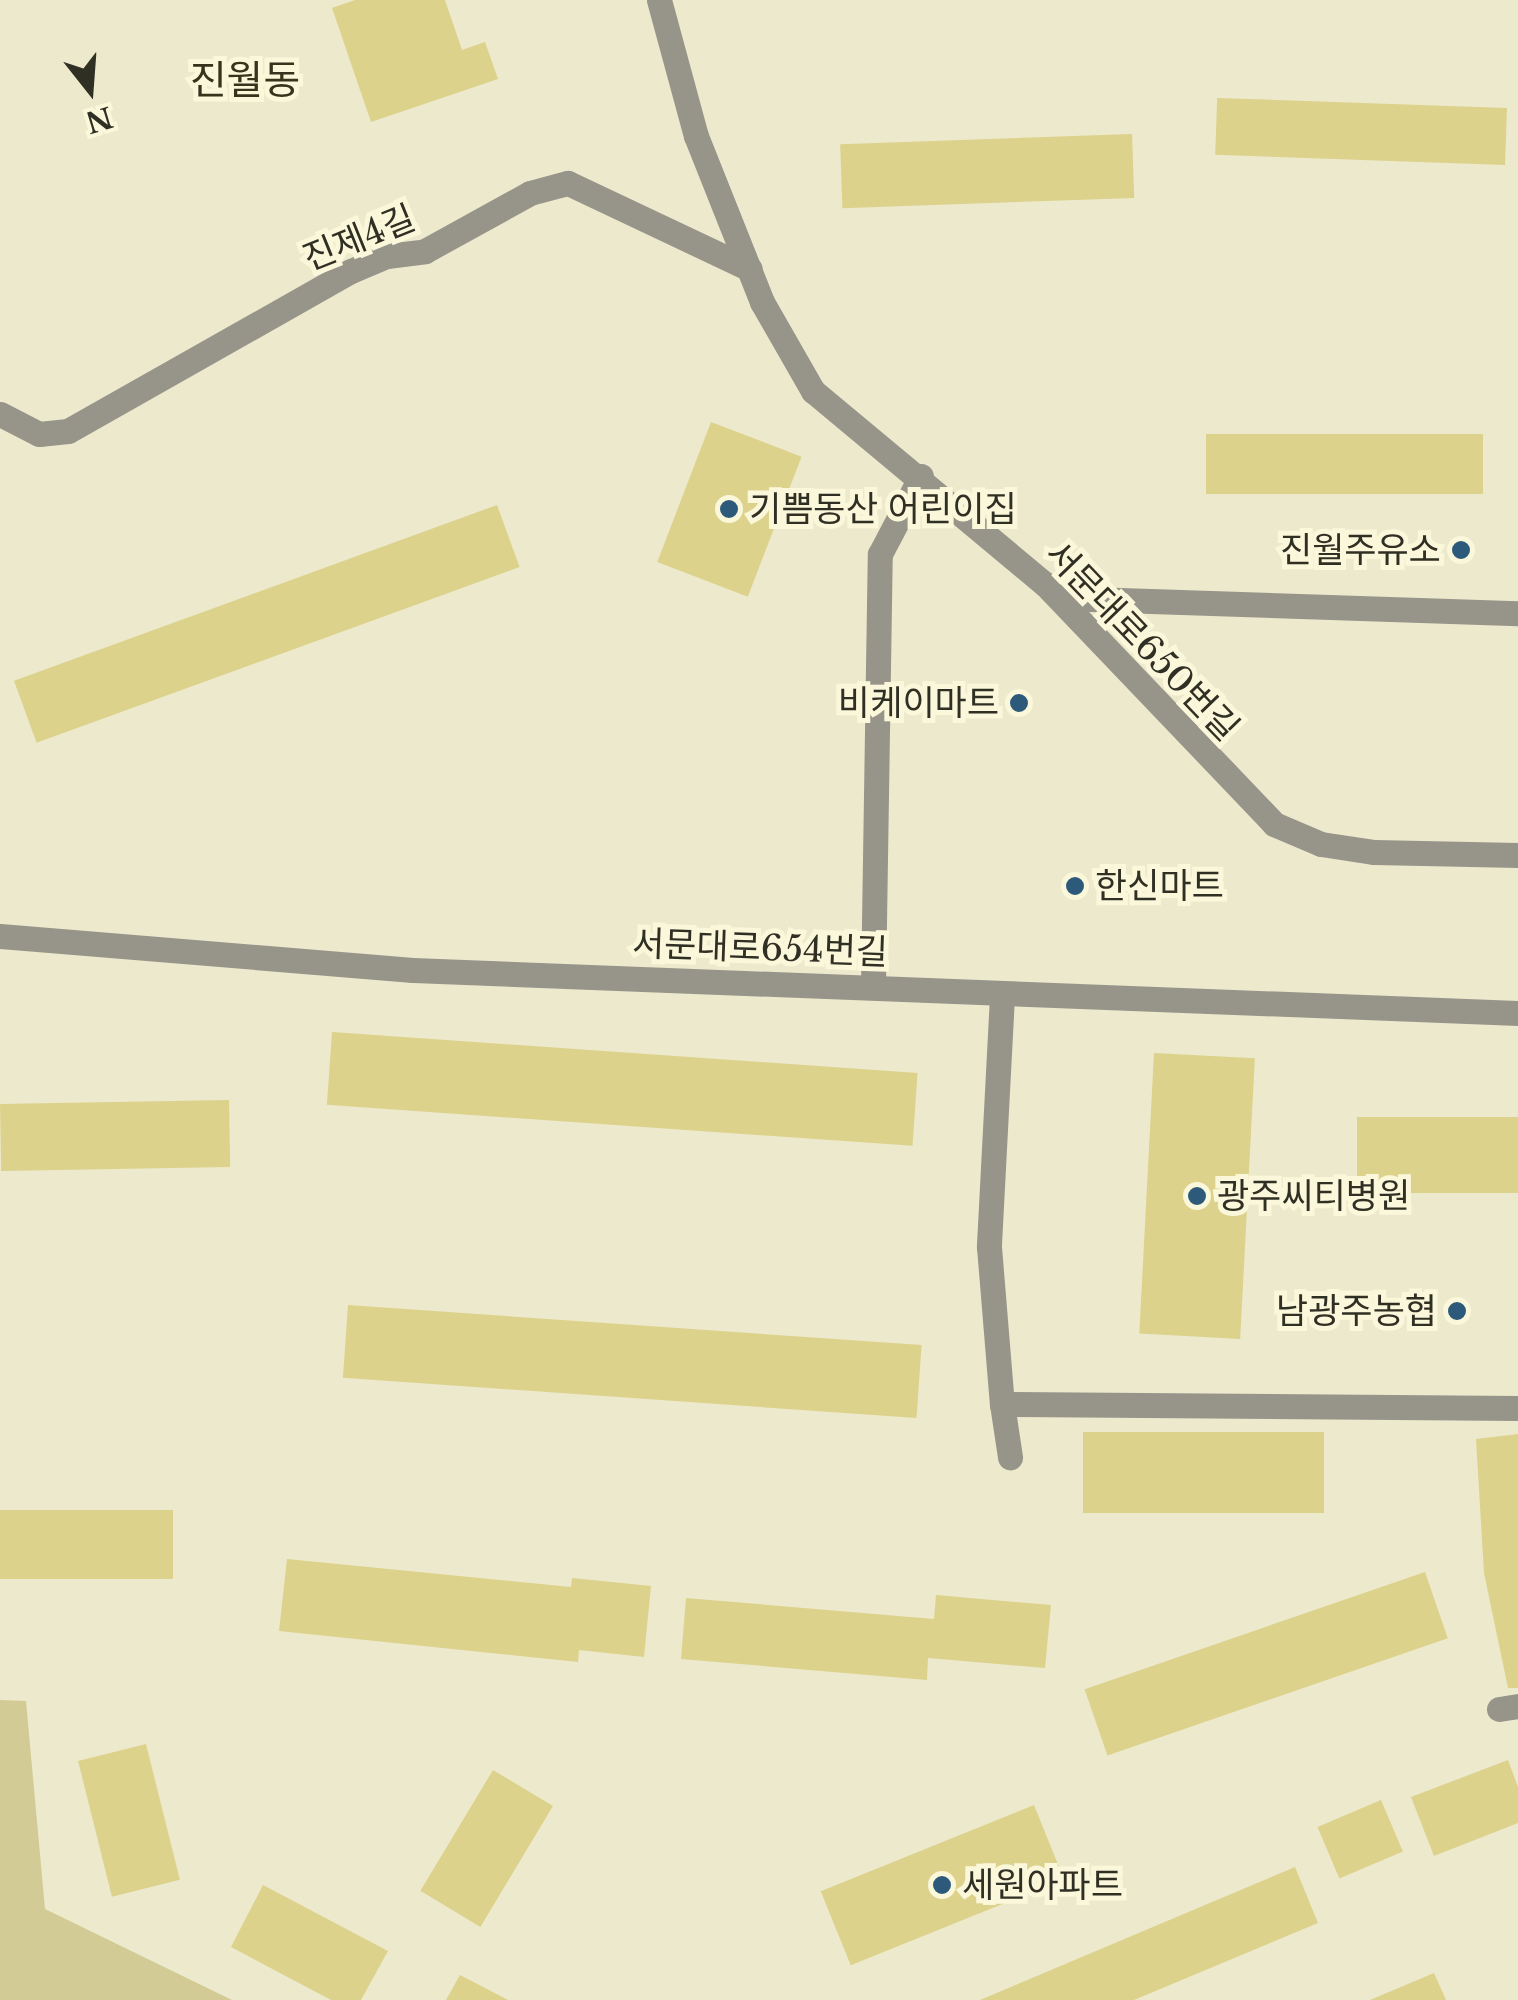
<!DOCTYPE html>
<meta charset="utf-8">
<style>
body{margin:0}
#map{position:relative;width:1518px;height:2000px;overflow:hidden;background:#ede9cd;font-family:"Libre Baskerville","Noto Sans KR",serif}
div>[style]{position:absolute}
.green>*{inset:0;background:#d3cb96}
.building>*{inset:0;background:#dcd28b;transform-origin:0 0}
.minor>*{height:25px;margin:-12.5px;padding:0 12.5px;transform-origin:12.5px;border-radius:12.5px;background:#97958a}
.dots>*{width:28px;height:28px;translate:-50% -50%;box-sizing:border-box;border:5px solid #faf7da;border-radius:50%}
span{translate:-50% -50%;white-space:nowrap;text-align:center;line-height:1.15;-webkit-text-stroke:10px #faf7da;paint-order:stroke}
.street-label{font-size:35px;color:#302f24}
.poi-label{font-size:35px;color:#302f24}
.left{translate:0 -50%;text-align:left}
.right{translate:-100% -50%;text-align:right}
.quarter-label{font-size:40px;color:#37331c}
.north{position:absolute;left:40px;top:40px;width:100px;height:100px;-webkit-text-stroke:8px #faf7da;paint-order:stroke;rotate:163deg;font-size:28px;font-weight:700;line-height:40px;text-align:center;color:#302f24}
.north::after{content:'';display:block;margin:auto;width:35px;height:45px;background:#302f24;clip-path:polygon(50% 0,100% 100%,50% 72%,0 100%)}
</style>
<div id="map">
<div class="green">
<i style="clip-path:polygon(0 1700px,26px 1701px,45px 1909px,232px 2000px,0 2000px)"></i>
</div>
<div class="building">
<i style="clip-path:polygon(355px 0,445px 0,462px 50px,485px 42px,498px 79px,371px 122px,332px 8px)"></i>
<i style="left:1507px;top:108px;width:57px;height:290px;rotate:92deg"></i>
<i style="left:1132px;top:134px;width:64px;height:292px;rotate:88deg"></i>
<i style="left:711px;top:422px;width:97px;height:150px;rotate:21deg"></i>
<i style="left:1206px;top:434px;width:277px;height:60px"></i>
<i style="left:497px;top:505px;width:66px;height:514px;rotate:70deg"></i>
<i style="left:332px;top:1032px;width:587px;height:73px;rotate:4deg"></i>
<i style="left:1154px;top:1053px;width:101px;height:281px;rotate:3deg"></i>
<i style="left:229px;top:1100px;width:67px;height:229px;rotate:89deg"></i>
<i style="left:1518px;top:1117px;width:76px;height:161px;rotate:90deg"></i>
<i style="left:348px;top:1305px;width:575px;height:73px;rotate:4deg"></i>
<i style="left:1324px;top:1432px;width:81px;height:241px;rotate:90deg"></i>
<i style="clip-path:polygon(1518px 1434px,1518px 1688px,1508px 1688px,1484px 1573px,1476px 1439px)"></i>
<i style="left:0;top:1510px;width:173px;height:69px"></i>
<i style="clip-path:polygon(287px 1559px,571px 1587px,572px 1578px,651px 1586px,644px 1657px,579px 1650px,578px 1662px,279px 1631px)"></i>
<i style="left:1425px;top:1572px;width:70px;height:360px;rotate:71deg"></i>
<i style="clip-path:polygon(936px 1595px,1051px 1605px,1045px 1668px,928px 1658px,927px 1680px,681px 1659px,686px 1598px,934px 1619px)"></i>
<i style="left:146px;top:1744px;width:140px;height:70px;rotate:76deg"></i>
<i style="clip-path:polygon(1508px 1760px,1518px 1787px,1518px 1823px,1434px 1856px,1411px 1797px)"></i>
<i style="left:493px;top:1770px;width:70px;height:141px;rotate:31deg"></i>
<i style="left:1381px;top:1800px;width:56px;height:69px;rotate:67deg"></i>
<i style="left:1034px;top:1805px;width:80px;height:230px;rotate:68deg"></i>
<i style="clip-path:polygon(1295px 1867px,1318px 1923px,1134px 2000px,980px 2000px)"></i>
<i style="clip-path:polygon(263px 1885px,388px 1951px,361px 2000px,331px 2000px,231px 1947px)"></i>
<i style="clip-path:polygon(1434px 1973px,1446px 2000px,1370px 2000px)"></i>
<i style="clip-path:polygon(460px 1975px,508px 2000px,446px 2000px)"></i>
</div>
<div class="minor">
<i style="left:659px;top:0;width:141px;rotate:74.8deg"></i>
<i style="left:696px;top:136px;width:179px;rotate:68.3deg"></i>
<i style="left:762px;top:302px;width:103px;rotate:60.2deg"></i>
<i style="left:813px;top:391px;width:302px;rotate:39.8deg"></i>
<i style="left:1045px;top:584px;width:332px;rotate:46.3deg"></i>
<i style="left:1274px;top:824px;width:51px;rotate:23.1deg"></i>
<i style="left:1321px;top:844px;width:54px;rotate:8.6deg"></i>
<i style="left:1374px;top:852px;width:144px;rotate:1.2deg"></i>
<i style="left:0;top:414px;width:44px;rotate:27.1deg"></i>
<i style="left:39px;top:434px;width:29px;rotate:-6deg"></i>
<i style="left:68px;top:431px;width:325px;rotate:-29.5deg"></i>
<i style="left:351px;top:271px;width:39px;rotate:-23deg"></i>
<i style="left:387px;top:256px;width:38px;rotate:-7deg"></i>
<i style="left:425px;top:251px;width:120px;rotate:-28.9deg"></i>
<i style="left:530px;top:193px;width:39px;rotate:-15deg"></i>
<i style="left:568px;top:183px;width:201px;rotate:25.3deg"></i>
<i style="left:1050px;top:586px;width:42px;rotate:18deg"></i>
<i style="left:1090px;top:599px;width:428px;rotate:1.9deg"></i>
<i style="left:0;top:936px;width:414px;rotate:4.7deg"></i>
<i style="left:413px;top:970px;width:1106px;rotate:2.23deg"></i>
<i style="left:873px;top:986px;width:432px;rotate:-89.1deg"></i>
<i style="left:880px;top:554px;width:88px;rotate:-62.3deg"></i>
<i style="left:1002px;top:996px;width:251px;rotate:93deg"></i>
<i style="left:989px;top:1247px;width:158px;rotate:85.3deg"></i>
<i style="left:1002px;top:1404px;width:516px;rotate:0.44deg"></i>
<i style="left:1002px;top:1404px;width:54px;rotate:81.4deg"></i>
<i style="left:1499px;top:1709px;width:19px;rotate:-9deg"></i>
</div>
<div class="dots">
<i style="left:729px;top:509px;background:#2d5a7a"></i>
<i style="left:1461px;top:550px;background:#2d5a7a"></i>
<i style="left:1019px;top:703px;background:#2d5a7a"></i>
<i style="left:1075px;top:886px;background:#2d5a7a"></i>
<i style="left:1197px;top:1196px;background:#2d5a7a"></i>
<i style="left:1457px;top:1311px;background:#2d5a7a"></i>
<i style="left:942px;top:1885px;background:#2d5a7a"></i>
</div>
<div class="street-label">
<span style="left:359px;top:238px;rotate:-22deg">진제4길</span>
<span style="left:1142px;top:641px;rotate:46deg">서문대로650번길</span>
<span style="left:760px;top:948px;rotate:2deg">서문대로654번길</span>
</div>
<div class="poi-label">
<span class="left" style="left:749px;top:509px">기쁨동산 어린이집</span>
<span class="right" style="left:1441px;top:550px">진월주유소</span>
<span class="right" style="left:999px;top:703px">비케이마트</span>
<span class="left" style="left:1095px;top:886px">한신마트</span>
<span class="left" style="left:1217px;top:1196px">광주씨티병원</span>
<span class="right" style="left:1437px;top:1311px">남광주농협</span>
<span class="left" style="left:962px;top:1885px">세원아파트</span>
</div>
<div class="quarter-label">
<span style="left:245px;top:80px">진월동</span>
</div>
<div class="north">N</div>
</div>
